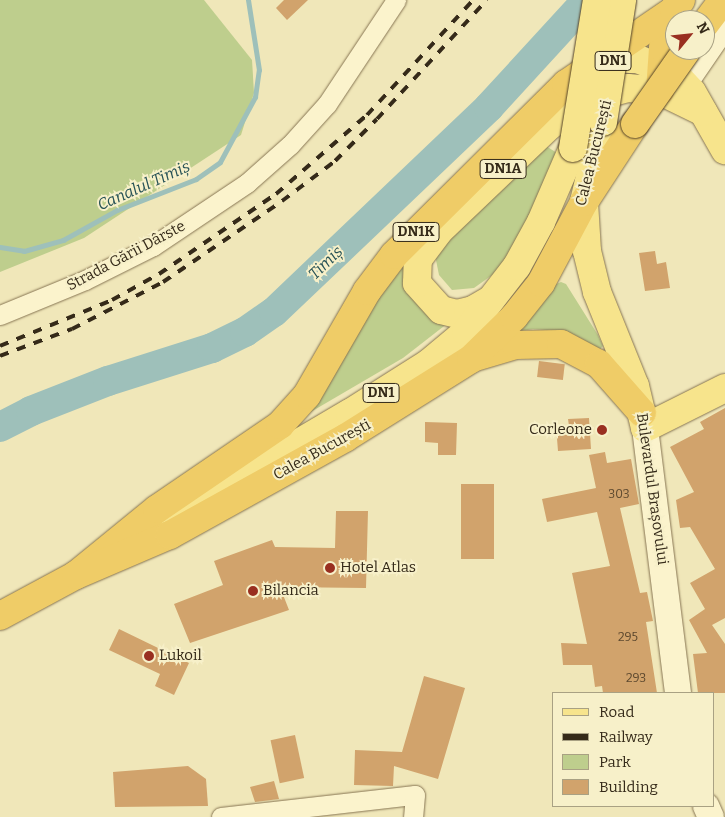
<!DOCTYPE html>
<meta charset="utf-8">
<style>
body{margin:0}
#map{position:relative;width:725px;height:817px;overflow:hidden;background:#f0e7b9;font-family:Bitter,serif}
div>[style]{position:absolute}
.green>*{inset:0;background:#bece8d}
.stream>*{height:5px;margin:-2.5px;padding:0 2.5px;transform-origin:2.5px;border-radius:2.5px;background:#9ec0ba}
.river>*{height:30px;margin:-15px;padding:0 15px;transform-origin:15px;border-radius:15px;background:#9ec0ba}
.building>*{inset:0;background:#d1a36c;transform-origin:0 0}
.roads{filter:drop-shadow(0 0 1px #877553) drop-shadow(0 0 1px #877553)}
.minor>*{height:19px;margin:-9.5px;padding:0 9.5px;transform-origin:9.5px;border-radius:9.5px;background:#fbf3cc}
.secondary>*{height:26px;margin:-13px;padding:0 13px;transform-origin:13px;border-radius:13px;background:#fbf3cc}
.primary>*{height:28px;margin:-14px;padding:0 14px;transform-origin:14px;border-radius:14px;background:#f7e48c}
.trunk>*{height:28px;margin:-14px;padding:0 14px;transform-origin:14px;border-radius:14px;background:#efcc67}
.rail>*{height:4px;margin-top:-2px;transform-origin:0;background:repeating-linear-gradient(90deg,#352a19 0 9px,transparent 0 18px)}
.bridges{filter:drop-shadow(0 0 1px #544228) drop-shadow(0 0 1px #544228)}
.primary-bridge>*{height:28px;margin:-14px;padding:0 14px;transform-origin:14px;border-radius:14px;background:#f7e48c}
.trunk-bridge>*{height:28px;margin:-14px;padding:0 14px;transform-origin:14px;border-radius:14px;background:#efcc67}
.dots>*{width:14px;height:14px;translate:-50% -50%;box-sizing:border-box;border:2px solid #f7f0c9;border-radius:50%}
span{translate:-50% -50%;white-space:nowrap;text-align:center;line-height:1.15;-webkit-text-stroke:4px #f7f0c9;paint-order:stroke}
.number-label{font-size:12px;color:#5c482e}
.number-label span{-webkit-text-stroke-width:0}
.shield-label span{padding:1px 4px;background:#f7f0c9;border:1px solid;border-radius:4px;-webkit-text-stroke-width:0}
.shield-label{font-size:14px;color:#352a19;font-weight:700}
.street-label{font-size:15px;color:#352a19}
.poi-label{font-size:15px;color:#352a19}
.right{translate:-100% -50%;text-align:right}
.left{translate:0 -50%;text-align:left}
.water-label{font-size:16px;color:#275256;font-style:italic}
.legend{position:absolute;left:552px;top:692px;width:162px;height:115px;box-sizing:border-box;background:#f7f0c9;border:1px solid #a9a183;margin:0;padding:6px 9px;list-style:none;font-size:15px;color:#352a19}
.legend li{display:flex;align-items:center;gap:10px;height:25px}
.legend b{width:25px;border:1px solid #a9a183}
.north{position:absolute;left:665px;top:10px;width:50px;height:50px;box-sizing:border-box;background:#f7f0c9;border:1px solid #a9a183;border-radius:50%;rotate:62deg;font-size:14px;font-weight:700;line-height:20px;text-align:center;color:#352a19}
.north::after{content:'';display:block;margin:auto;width:18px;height:22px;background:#992f20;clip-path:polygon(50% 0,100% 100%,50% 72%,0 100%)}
</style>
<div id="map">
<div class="green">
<i style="clip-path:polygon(0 0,204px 0,252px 60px,254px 93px,241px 135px,84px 238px,0 272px)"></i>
<i style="clip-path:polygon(546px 146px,557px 153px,514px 250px,495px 273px,474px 288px,452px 290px,439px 275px,435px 255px,445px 240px)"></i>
<i style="clip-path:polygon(407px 257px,457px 316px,403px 358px,297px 420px,364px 313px)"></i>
<i style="clip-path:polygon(561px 282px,566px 284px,598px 335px,603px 346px,600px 349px,560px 331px,533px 329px,515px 332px,554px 285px)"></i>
</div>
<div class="stream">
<i style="left:0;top:247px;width:24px;rotate:9deg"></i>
<i style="left:24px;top:251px;width:41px;rotate:-15.8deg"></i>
<i style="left:63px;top:240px;width:62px;rotate:-29.1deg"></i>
<i style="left:117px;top:210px;width:85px;rotate:-21.4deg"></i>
<i style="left:196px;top:179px;width:29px;rotate:-35deg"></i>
<i style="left:220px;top:162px;width:74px;rotate:-61.7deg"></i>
<i style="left:255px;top:97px;width:27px;rotate:-82deg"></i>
<i style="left:259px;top:70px;width:71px;rotate:-98.9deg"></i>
</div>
<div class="river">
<i style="left:0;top:427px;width:35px;rotate:-27deg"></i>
<i style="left:31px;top:411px;width:83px;rotate:-21.3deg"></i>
<i style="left:108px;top:381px;width:109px;rotate:-17.6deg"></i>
<i style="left:212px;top:348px;width:37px;rotate:-26deg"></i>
<i style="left:245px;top:332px;width:35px;rotate:-35deg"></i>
<i style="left:274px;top:312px;width:297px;rotate:-43.6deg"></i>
<i style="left:489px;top:107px;width:145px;rotate:-47.5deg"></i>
</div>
<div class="building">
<i style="clip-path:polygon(284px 0,308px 0,287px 20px,276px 8px)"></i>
<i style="clip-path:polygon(655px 251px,657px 264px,666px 262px,670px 288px,645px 291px,639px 253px)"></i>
<i style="left:539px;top:361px;width:26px;height:16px;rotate:7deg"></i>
<i style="clip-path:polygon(725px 408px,725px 618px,712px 625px,725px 644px,725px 693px,698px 693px,693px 654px,707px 653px,689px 620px,705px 609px,690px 583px,715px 569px,690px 527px,680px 528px,676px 500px,694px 492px,670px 447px,704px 429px,700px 422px)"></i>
<i style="clip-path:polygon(589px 418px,591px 449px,558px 451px,556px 426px,569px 426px,568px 419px)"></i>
<i style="clip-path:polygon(425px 422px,457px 423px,456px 455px,438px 455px,438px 443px,425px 442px)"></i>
<i style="clip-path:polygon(605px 452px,607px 463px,631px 459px,639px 504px,620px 508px,640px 593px,647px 592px,653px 621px,646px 622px,657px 693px,603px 693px,602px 686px,595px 687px,592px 665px,563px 665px,561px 643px,587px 644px,572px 573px,610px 566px,597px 512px,547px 522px,542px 499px,596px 488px,589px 455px)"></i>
<i style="left:461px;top:484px;width:33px;height:75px"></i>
<i style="clip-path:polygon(336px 511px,368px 511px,366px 588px,280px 587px,289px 610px,190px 643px,174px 604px,223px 585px,214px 561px,272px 540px,275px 547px,335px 548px)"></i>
<i style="clip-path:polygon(119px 629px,189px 663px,174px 695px,155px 686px,160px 674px,109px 650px)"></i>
<i style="clip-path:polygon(424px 676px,465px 688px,438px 779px,394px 766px,393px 786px,354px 785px,355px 750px,402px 752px)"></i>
<i style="left:295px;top:735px;width:44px;height:25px;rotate:78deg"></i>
<i style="clip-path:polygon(188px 766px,206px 779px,208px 806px,115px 807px,113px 772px)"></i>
<i style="clip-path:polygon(274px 781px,279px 799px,255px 802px,250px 787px)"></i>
</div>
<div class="roads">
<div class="minor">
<i style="left:692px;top:92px;width:12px;rotate:-99deg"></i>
<i style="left:690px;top:80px;width:62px;rotate:-55.5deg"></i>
<i style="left:0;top:315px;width:92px;rotate:-22.4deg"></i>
<i style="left:85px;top:280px;width:76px;rotate:-26.6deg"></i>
<i style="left:153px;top:246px;width:113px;rotate:-33.8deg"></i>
<i style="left:247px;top:183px;width:57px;rotate:-41.5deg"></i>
<i style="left:290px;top:145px;width:55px;rotate:-47.9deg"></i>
<i style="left:327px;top:104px;width:125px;rotate:-56.4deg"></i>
<i style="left:221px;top:817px;width:195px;rotate:-6.5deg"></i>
<i style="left:415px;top:795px;width:22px;rotate:95deg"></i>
</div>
<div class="secondary">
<i style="left:645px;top:428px;width:267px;rotate:82.9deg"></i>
<i style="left:706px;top:806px;width:12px;rotate:66deg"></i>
</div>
<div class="primary">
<i style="left:603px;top:58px;width:35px;rotate:2deg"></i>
<i style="left:638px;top:59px;width:41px;rotate:22.8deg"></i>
<i style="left:676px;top:75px;width:23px;rotate:47deg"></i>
<i style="left:692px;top:92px;width:67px;rotate:60.4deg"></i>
<i style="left:603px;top:122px;width:82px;rotate:103.4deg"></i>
<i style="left:584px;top:202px;width:49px;rotate:86.5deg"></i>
<i style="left:587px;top:251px;width:42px;rotate:76.3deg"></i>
<i style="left:597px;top:292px;width:101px;rotate:68deg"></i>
<i style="left:635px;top:386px;width:43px;rotate:76.6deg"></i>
<i style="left:645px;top:428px;width:89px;rotate:-26.6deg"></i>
<i style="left:490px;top:300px;width:20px;rotate:150deg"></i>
<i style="left:473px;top:310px;width:16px;rotate:166deg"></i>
<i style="left:457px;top:314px;width:16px;rotate:-166deg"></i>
<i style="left:441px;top:310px;width:36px;rotate:-132deg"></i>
<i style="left:417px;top:283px;width:24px;rotate:-88deg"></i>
<i style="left:418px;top:259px;width:34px;rotate:-53deg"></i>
<i style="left:438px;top:232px;width:153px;rotate:-43.7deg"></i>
<i style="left:549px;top:126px;width:47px;rotate:-34.7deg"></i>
<i style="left:588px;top:99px;width:41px;rotate:-15.4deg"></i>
<i style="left:628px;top:88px;width:32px;rotate:5deg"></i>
<i style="left:660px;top:91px;width:48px;rotate:26deg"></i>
<i style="left:129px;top:543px;width:256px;rotate:-30.5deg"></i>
<i style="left:350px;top:413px;width:93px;rotate:-32.3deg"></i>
<i style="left:429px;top:363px;width:48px;rotate:-40deg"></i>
<i style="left:466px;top:332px;width:83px;rotate:-52.3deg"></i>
<i style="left:517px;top:266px;width:50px;rotate:-61.4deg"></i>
<i style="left:541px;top:222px;width:81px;rotate:-66.6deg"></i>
</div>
<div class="trunk">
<i style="left:705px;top:24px;width:30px;rotate:-53deg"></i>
<i style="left:660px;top:91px;width:43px;rotate:-86deg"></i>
<i style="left:663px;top:48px;width:40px;rotate:-74deg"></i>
<i style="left:475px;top:357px;width:43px;rotate:-16.3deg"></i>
<i style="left:516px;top:345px;width:45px;rotate:-1.3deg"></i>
<i style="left:561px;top:344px;width:43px;rotate:27.8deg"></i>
<i style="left:599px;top:364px;width:65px;rotate:48.7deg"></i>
<i style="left:76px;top:575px;width:104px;rotate:-39.2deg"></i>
<i style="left:157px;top:509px;width:149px;rotate:-34.3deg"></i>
<i style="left:280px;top:425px;width:40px;rotate:-48deg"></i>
<i style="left:307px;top:395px;width:120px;rotate:-60deg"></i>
<i style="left:367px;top:291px;width:45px;rotate:-53.1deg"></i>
<i style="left:394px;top:255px;width:243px;rotate:-44.8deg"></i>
<i style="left:566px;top:84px;width:131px;rotate:-34.4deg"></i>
<i style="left:674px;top:10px;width:12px;rotate:-55deg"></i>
<i style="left:0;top:616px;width:86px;rotate:-28.3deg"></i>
<i style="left:76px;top:575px;width:102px;rotate:-23.1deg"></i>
<i style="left:170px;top:535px;width:200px;rotate:-29deg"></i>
<i style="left:345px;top:438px;width:149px;rotate:-32.1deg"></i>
<i style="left:471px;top:359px;width:60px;rotate:-44.3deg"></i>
<i style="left:514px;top:317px;width:43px;rotate:-51.5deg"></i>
<i style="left:541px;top:283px;width:92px;rotate:-62deg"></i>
<i style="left:584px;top:202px;width:93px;rotate:-56.8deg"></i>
</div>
</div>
<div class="rail">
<i style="left:0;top:346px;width:121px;rotate:-22.3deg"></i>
<i style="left:112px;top:300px;width:54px;rotate:-29deg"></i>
<i style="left:159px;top:274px;width:142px;rotate:-34.4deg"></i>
<i style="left:276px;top:194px;width:121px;rotate:-41deg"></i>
<i style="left:367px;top:115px;width:156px;rotate:-47.3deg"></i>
<i style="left:0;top:356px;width:77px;rotate:-20.6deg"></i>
<i style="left:72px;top:329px;width:102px;rotate:-27.3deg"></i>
<i style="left:163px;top:282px;width:144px;rotate:-34.2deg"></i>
<i style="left:282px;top:201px;width:66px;rotate:-37deg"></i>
<i style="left:335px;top:161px;width:59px;rotate:-45deg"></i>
<i style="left:377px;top:119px;width:162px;rotate:-47.3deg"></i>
</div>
<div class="bridges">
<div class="primary-bridge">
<i style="left:603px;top:122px;width:123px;rotate:-81.1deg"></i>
<i style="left:573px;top:148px;width:150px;rotate:-80.8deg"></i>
</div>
<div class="trunk-bridge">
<i style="left:635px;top:124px;width:90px;rotate:-54.9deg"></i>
</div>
</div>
<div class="dots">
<i style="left:602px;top:430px;background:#992f20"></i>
<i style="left:330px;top:568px;background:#992f20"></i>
<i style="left:253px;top:591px;background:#992f20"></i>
<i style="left:149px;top:656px;background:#992f20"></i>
</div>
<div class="number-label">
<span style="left:619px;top:495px">303</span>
<span style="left:628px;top:638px">295</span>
<span style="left:636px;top:679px">293</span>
</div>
<div class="shield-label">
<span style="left:613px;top:61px">DN1</span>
<span style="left:503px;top:169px">DN1A</span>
<span style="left:416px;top:232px">DN1K</span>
<span style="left:381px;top:393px">DN1</span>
</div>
<div class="street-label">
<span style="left:594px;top:153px;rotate:-76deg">Calea București</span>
<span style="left:126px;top:256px;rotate:-28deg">Strada Gării Dârste</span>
<span style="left:322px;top:450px;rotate:-29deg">Calea București</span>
<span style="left:652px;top:489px;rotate:82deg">Bulevardul Brașovului</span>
</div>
<div class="poi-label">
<span class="right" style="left:592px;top:430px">Corleone</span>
<span class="left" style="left:340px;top:568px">Hotel Atlas</span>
<span class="left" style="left:263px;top:591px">Bilancia</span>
<span class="left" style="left:159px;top:656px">Lukoil</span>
</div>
<div class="water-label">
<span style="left:144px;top:186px;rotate:-24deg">Canalul Timiș</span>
<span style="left:326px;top:263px;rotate:-44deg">Timiș</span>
</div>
<ul class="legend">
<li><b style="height:6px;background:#f7e48c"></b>Road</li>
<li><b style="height:6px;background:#352a19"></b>Railway</li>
<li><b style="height:14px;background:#bece8d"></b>Park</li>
<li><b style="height:14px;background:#d1a36c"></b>Building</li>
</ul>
<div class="north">N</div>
</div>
